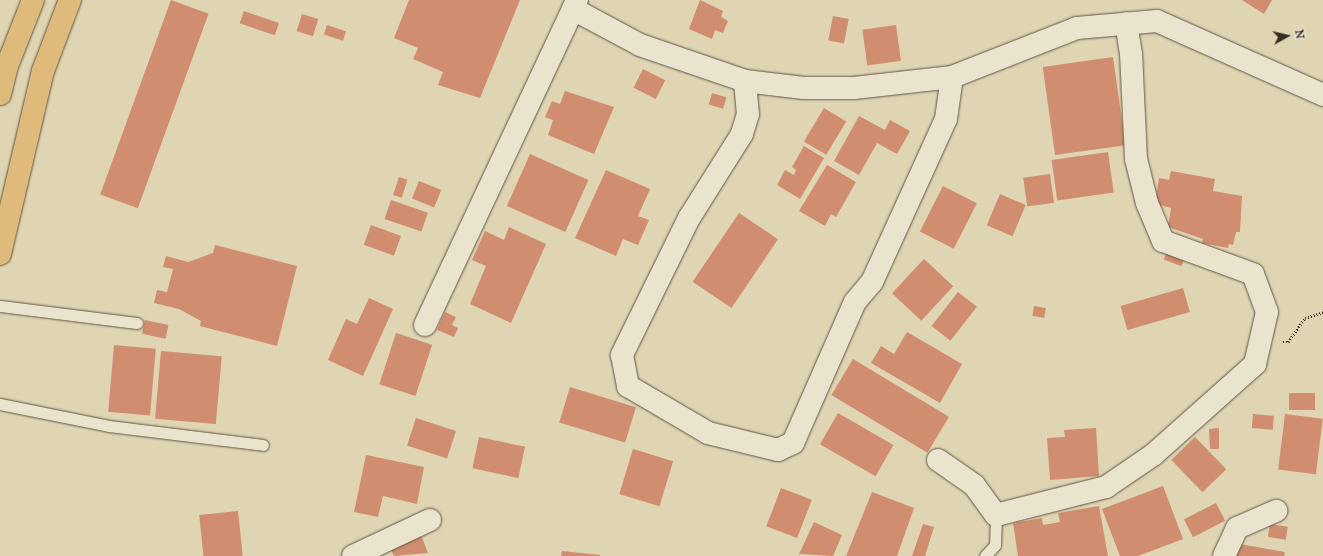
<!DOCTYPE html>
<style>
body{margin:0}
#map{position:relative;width:1323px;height:556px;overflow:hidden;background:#dfd5b3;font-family:"IM FELL Great Primer",serif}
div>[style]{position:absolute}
.building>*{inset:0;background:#d08d6f;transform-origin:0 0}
.path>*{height:2.5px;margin-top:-1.25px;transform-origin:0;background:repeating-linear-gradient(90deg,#362c22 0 1px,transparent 0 3px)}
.roads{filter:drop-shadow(0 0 1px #605646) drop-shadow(0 0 1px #605646)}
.lane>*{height:11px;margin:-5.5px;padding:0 5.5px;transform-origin:5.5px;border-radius:5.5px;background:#eae4ce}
.street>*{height:22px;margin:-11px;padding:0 11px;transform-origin:11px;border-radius:11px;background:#eae4ce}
.primary>*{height:22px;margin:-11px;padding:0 11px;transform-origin:11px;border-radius:11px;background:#e0ba7a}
span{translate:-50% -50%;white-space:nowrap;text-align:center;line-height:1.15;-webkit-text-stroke:3px #eae4ce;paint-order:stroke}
.north{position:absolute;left:1267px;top:16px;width:40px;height:40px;-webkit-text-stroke:3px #eae4ce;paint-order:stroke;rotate:82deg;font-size:11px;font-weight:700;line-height:16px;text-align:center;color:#362c22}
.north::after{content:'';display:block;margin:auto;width:14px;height:18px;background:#362c22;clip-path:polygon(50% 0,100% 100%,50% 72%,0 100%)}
</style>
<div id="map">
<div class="building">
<i style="left:171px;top:0;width:40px;height:207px;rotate:20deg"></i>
<i style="clip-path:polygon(409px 0,520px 0,480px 98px,438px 85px,443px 72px,413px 59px,418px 48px,394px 38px)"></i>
<i style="clip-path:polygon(700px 0,723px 11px,721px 17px,728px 21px,723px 33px,715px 30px,712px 39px,689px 29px)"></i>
<i style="clip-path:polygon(1242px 0,1272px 0,1264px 14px)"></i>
<i style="left:244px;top:11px;width:37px;height:13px;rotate:19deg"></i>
<i style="left:302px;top:14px;width:17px;height:18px;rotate:17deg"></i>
<i style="left:833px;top:16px;width:16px;height:25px;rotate:11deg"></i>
<i style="left:327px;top:25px;width:20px;height:10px;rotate:18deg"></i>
<i style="left:896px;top:25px;width:36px;height:34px;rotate:82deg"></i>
<i style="left:1113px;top:57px;width:89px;height:71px;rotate:82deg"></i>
<i style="left:643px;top:69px;width:25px;height:21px;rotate:27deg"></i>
<i style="clip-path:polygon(565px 91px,614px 107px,594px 154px,548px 135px,553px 120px,545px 117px,552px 101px,560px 104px)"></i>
<i style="left:712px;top:93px;width:15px;height:12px;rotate:16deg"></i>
<i style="left:824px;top:108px;width:26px;height:39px;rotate:31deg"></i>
<i style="clip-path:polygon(859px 116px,885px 130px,890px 120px,910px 131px,897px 154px,877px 143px,859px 175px,834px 161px)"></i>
<i style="clip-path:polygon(804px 146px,824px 158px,800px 199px,777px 185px,785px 170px,794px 175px,796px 170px,792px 167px)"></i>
<i style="left:1108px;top:152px;width:41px;height:57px;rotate:82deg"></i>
<i style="left:530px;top:154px;width:64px;height:57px;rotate:24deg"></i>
<i style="clip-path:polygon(827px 165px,856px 182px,836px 217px,831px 214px,825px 226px,799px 211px)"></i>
<i style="clip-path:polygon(606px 170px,650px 189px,638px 216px,649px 220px,638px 245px,623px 239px,616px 256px,575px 238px)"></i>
<i style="clip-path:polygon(1171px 171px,1215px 179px,1213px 191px,1242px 196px,1240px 232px,1236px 232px,1233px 245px,1229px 244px,1228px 248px,1202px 243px,1203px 239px,1168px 227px,1171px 208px,1155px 204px,1159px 178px,1169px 180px)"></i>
<i style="left:1050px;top:174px;width:29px;height:27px;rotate:82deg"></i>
<i style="left:399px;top:177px;width:9px;height:19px;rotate:18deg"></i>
<i style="left:419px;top:181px;width:24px;height:19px;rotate:22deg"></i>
<i style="left:943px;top:186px;width:38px;height:51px;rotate:27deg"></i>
<i style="left:1000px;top:194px;width:28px;height:34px;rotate:23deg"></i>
<i style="left:391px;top:200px;width:39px;height:20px;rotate:19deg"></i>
<i style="left:739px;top:213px;width:47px;height:83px;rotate:34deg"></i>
<i style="left:371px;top:225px;width:32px;height:21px;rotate:20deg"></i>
<i style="clip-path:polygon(509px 227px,546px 244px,511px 323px,470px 304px,486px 266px,472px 260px,485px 231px,504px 240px)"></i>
<i style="clip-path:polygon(215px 245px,297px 266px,277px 346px,200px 326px,201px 321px,179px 309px,154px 303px,157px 290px,167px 292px,173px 269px,163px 267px,166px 256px,188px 262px,213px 253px)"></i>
<i style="left:1167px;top:251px;width:19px;height:9px;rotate:21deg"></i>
<i style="left:924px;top:259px;width:40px;height:47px;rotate:43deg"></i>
<i style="left:1183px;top:288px;width:25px;height:65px;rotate:74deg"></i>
<i style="left:958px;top:292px;width:24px;height:43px;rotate:38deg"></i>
<i style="clip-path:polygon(369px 298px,393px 309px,363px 376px,328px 360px,346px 319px,357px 324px)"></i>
<i style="left:1034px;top:306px;width:12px;height:10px;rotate:9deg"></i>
<i style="clip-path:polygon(445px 312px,456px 317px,452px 325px,458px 328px,454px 337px,437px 330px)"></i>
<i style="left:145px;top:320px;width:24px;height:14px;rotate:12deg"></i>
<i style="clip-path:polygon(907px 332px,962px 364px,940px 403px,871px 363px,881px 346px,894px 354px)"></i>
<i style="left:396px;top:333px;width:38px;height:54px;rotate:18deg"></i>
<i style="left:114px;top:345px;width:42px;height:67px;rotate:5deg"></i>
<i style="left:161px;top:351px;width:61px;height:68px;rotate:5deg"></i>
<i style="left:853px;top:359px;width:112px;height:42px;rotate:31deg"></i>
<i style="left:570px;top:387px;width:69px;height:37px;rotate:17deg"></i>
<i style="left:1315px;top:393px;width:17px;height:26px;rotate:90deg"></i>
<i style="left:838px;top:413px;width:64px;height:36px;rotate:30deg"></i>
<i style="left:1253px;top:414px;width:21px;height:14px;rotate:5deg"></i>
<i style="left:1285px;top:414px;width:38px;height:56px;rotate:7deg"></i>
<i style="left:416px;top:418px;width:42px;height:29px;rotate:18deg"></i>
<i style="clip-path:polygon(1096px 428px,1099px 476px,1050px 480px,1047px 438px,1065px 437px,1064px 430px)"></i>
<i style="clip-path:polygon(1219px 428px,1219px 449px,1210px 449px,1209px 429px)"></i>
<i style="left:479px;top:437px;width:47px;height:32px;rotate:12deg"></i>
<i style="left:1195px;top:437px;width:45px;height:33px;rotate:46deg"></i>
<i style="left:633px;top:449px;width:42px;height:47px;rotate:17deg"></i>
<i style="clip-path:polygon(366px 455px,424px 467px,417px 504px,383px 496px,378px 517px,354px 512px)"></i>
<i style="clip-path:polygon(1163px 486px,1183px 539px,1138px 556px,1120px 556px,1102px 509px)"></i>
<i style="left:781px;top:488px;width:33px;height:41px;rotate:21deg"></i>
<i style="clip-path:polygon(872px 492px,914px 508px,897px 556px,846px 556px)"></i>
<i style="left:1216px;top:503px;width:20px;height:36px;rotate:63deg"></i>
<i style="clip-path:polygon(1099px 506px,1108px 556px,1018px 556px,1013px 523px,1042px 518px,1043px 525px,1060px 522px,1058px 513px)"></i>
<i style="left:238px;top:511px;width:45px;height:39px;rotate:84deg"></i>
<i style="clip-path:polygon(814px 522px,842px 535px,833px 556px,799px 554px)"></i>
<i style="clip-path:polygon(923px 524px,934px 527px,925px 556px,912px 556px)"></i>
<i style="left:1270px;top:524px;width:18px;height:13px;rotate:9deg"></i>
<i style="clip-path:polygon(421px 535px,428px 553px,394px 556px,390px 548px)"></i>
<i style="clip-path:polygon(1234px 543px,1285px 552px,1284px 556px,1231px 556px)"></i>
<i style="clip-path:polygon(562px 551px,600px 555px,600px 556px,561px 556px)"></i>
</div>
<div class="path">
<i style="left:1283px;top:342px;width:5px"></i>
<i style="left:1288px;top:342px;width:29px;rotate:-55deg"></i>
<i style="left:1305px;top:318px;width:19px;rotate:-18deg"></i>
</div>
<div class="roads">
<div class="lane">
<i style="left:0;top:306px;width:138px;rotate:7.1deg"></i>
<i style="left:0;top:404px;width:111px;rotate:11.4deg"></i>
<i style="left:109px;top:426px;width:155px;rotate:7deg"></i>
<i style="left:985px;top:556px;width:15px;rotate:-48deg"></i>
<i style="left:995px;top:545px;width:30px;rotate:-88deg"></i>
</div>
<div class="street">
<i style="left:577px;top:0;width:10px;rotate:114deg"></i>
<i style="left:573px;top:9px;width:76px;rotate:28.2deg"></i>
<i style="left:640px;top:45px;width:111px;rotate:18.9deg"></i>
<i style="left:745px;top:81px;width:59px;rotate:6.8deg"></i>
<i style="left:804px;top:88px;width:50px"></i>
<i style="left:854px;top:88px;width:99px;rotate:-6.4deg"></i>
<i style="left:952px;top:77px;width:134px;rotate:-21.4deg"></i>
<i style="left:1077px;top:28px;width:80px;rotate:-5deg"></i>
<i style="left:1157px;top:21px;width:182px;rotate:24deg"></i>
<i style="left:745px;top:81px;width:33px;rotate:85deg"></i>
<i style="left:748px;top:114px;width:21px;rotate:107deg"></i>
<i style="left:742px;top:134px;width:99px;rotate:122.2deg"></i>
<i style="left:689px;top:218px;width:153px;rotate:116.1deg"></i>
<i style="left:622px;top:355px;width:32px;rotate:79deg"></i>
<i style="left:628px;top:386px;width:93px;rotate:30.4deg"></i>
<i style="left:708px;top:433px;width:72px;rotate:13.7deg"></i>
<i style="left:778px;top:450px;width:17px;rotate:-25deg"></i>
<i style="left:793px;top:443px;width:154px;rotate:-66.3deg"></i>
<i style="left:855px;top:302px;width:26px;rotate:-50deg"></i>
<i style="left:872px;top:282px;width:179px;rotate:-65.6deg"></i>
<i style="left:946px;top:119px;width:42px;rotate:-81.9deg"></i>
<i style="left:425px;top:325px;width:349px;rotate:-64.9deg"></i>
<i style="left:938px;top:460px;width:44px;rotate:34.8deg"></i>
<i style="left:974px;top:485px;width:37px;rotate:54deg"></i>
<i style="left:996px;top:515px;width:114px;rotate:-14.3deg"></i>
<i style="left:1106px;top:487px;width:57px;rotate:-34.2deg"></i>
<i style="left:1153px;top:455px;width:137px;rotate:-41.7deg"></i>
<i style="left:1255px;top:364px;width:53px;rotate:-77deg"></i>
<i style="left:1267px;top:312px;width:40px;rotate:-110.2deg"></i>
<i style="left:1253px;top:274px;width:96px;rotate:-159.9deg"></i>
<i style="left:1163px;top:241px;width:41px;rotate:-112.8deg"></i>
<i style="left:1147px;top:203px;width:45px;rotate:-104deg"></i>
<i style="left:1136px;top:159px;width:105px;rotate:-92.7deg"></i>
<i style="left:1131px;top:54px;width:31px;rotate:-99deg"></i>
<i style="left:353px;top:556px;width:85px;rotate:-25.1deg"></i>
<i style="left:1224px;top:556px;width:31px;rotate:-65deg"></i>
<i style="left:1237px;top:528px;width:43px;rotate:-23.6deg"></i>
</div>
<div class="primary">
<i style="left:0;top:94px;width:29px;rotate:-76deg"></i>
<i style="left:7px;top:66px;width:71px;rotate:-68.5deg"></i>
<i style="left:0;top:254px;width:188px;rotate:-76.8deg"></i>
<i style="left:43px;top:71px;width:76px;rotate:-69.2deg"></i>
</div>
</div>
<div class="north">N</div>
</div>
